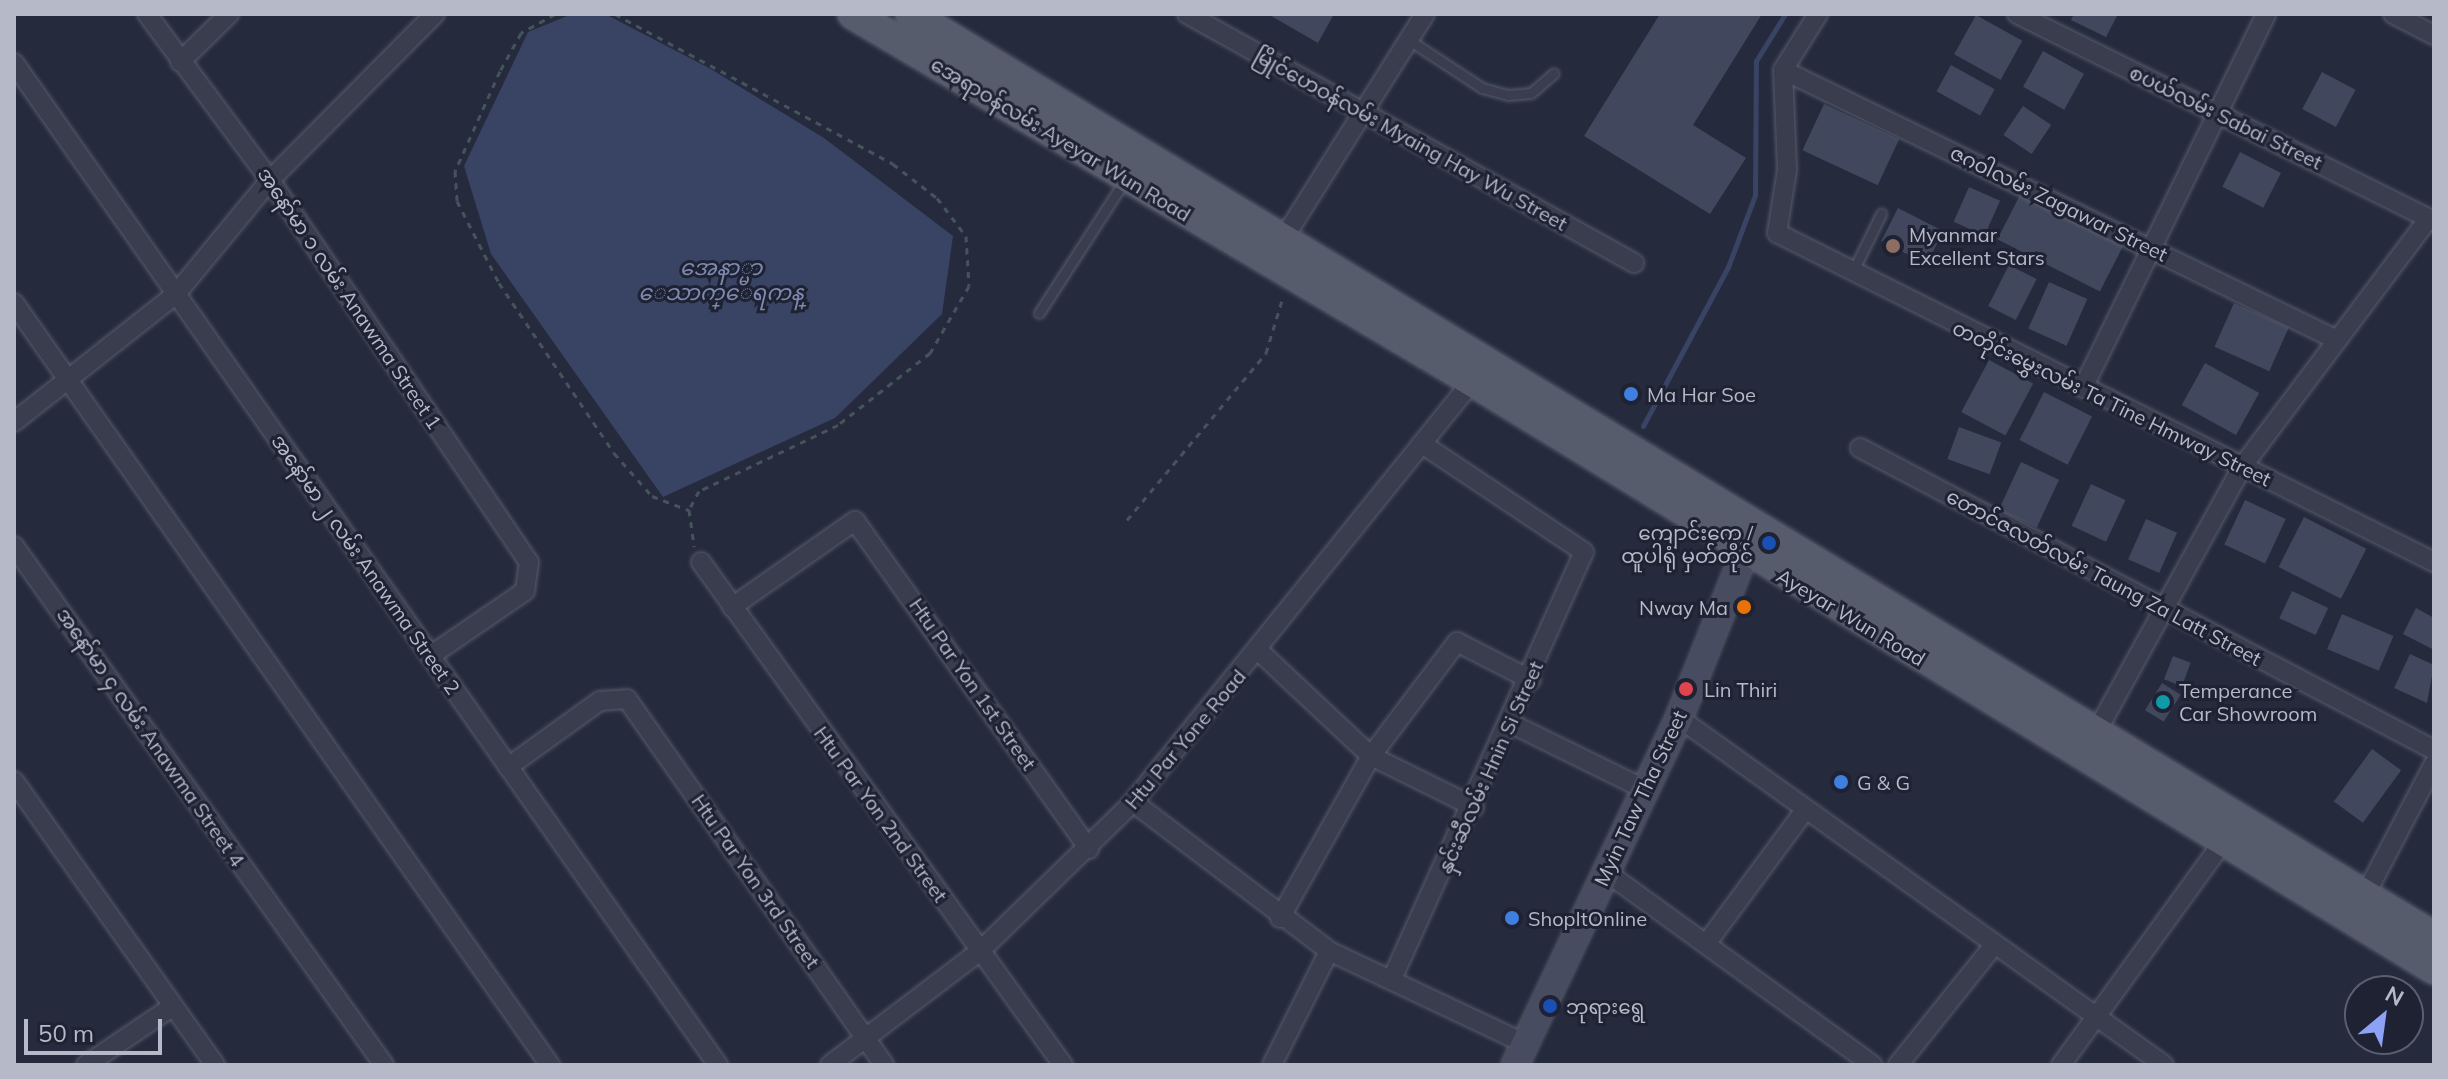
<!DOCTYPE html>
<meta charset="utf-8">
<style>
body{margin:0}
#map{position:relative;width:2448px;height:1079px;overflow:hidden;background:#252b3d;font-family:Mulish,"Noto Sans Myanmar",sans-serif}
div>[style]{position:absolute}
.water>*{inset:0;background:#394364}
.stream>*{height:5px;margin:-2.5px;padding:0 2.5px;transform-origin:2.5px;border-radius:2.5px;background:#394364}
.building>*{inset:0;background:#41475d;transform-origin:0 0}
.path>*{height:3px;margin-top:-1.5px;transform-origin:0;background:repeating-linear-gradient(90deg,#45545b 0 6px,transparent 0 12px)}
.roads{filter:drop-shadow(0 0 2px #575b6b) drop-shadow(0 0 2px #575b6b)}
.service>*{height:9px;margin:-4.5px;padding:0 4.5px;transform-origin:4.5px;border-radius:4.5px;background:#393d4d}
.minor>*{height:18px;margin:-9px;padding:0 9px;transform-origin:9px;border-radius:9px;background:#393d4d}
.secondary>*{height:26px;margin:-13px;padding:0 13px;transform-origin:13px;border-radius:13px;background:#474c60}
.primary>*{height:30px;margin:-15px;padding:0 15px;transform-origin:15px;border-radius:15px;background:#575c6d}
.dots>*{width:22px;height:22px;translate:-50% -50%;box-sizing:border-box;border:4px solid #1e2232;border-radius:50%}
span{translate:-50% -50%;white-space:nowrap;text-align:center;line-height:1.15;-webkit-text-stroke:6px #1e2232;paint-order:stroke}
.street-label{font-size:20px;color:#b5b9c8}
.poi-label{font-size:20px;color:#b5b9c8}
.left{translate:0 -50%;text-align:left}
.right{translate:-100% -50%;text-align:right}
.water-label{font-size:22px;color:#7d89af;font-style:italic}
.frame{position:absolute;inset:0;border:16px solid #b5b9c8;pointer-events:none}
.north{position:absolute;left:2344px;top:975px;width:80px;height:80px;box-sizing:border-box;background:#1e2232;border:2px solid #5a5e6e;border-radius:50%;rotate:29deg;font-size:22px;font-weight:700;line-height:32px;text-align:center;color:#b5b9c8}
.north::after{content:'';display:block;margin:auto;width:28px;height:36px;background:#8da2f5;clip-path:polygon(50% 0,100% 100%,50% 72%,0 100%)}
.scale{position:absolute;left:24px;top:1019px;width:138px;height:36px;box-sizing:border-box;border:4px solid #b5b9c8;border-top:0;padding-left:10px;font-size:24px;line-height:28px;white-space:nowrap;color:#b5b9c8;-webkit-text-stroke:6px #1e2232;paint-order:stroke}
</style>
<div id="map">
<div class="water">
<i style="clip-path:polygon(572px 14px,605px 14px,709px 68px,824px 138px,953px 236px,942px 314px,835px 418px,663px 497px,491px 254px,464px 166px,528px 32px)"></i>
</div>
<div class="stream">
<i style="left:1643px;top:426px;width:180px;rotate:-61.9deg"></i>
<i style="left:1728px;top:267px;width:77px;rotate:-69.4deg"></i>
<i style="left:1755px;top:195px;width:134px;rotate:-89.6deg"></i>
<i style="left:1756px;top:61px;width:55px;rotate:-58.3deg"></i>
</div>
<div class="building">
<i style="clip-path:polygon(1268px 14px,1334px 14px,1318px 43px)"></i>
<i style="clip-path:polygon(1660px 14px,1762px 14px,1693px 125px,1746px 158px,1710px 214px,1584px 136px)"></i>
<i style="clip-path:polygon(2074px 14px,2118px 14px,2106px 37px,2071px 20px)"></i>
<i style="left:1976px;top:15px;width:53px;height:45px;rotate:29deg"></i>
<i style="left:2043px;top:51px;width:47px;height:41px;rotate:29deg"></i>
<i style="left:1951px;top:65px;width:50px;height:30px;rotate:29deg"></i>
<i style="left:2322px;top:72px;width:38px;height:42px;rotate:28deg"></i>
<i style="left:1824px;top:104px;width:83px;height:51px;rotate:25deg"></i>
<i style="left:2023px;top:106px;width:34px;height:35px;rotate:34deg"></i>
<i style="left:2240px;top:152px;width:46px;height:39px;rotate:27deg"></i>
<i style="left:1969px;top:187px;width:34px;height:38px;rotate:24deg"></i>
<i style="left:2021px;top:193px;width:115px;height:52px;rotate:27deg"></i>
<i style="left:1898px;top:208px;width:51px;height:37px;rotate:27deg"></i>
<i style="left:2009px;top:265px;width:31px;height:46px;rotate:27deg"></i>
<i style="left:2049px;top:282px;width:42px;height:51px;rotate:24deg"></i>
<i style="left:2234px;top:303px;width:60px;height:48px;rotate:24deg"></i>
<i style="left:1989px;top:360px;width:50px;height:59px;rotate:28deg"></i>
<i style="left:2205px;top:363px;width:62px;height:48px;rotate:29deg"></i>
<i style="left:2044px;top:392px;width:54px;height:54px;rotate:27deg"></i>
<i style="left:1959px;top:427px;width:45px;height:34px;rotate:20deg"></i>
<i style="left:2021px;top:462px;width:42px;height:53px;rotate:25deg"></i>
<i style="left:2091px;top:484px;width:38px;height:46px;rotate:25deg"></i>
<i style="left:2245px;top:500px;width:45px;height:49px;rotate:25deg"></i>
<i style="left:2304px;top:517px;width:70px;height:56px;rotate:27deg"></i>
<i style="left:2146px;top:519px;width:34px;height:44px;rotate:24deg"></i>
<i style="left:2292px;top:591px;width:40px;height:30px;rotate:25deg"></i>
<i style="clip-path:polygon(2416px 608px,2434px 618px,2434px 650px,2403px 634px)"></i>
<i style="left:2342px;top:614px;width:56px;height:38px;rotate:23deg"></i>
<i style="clip-path:polygon(2410px 654px,2434px 665px,2427px 703px,2394px 688px)"></i>
<i style="left:2173px;top:656px;width:19px;height:25px;rotate:21deg"></i>
<i style="left:2162px;top:683px;width:22px;height:32px;rotate:32deg"></i>
<i style="left:2372px;top:749px;width:36px;height:65px;rotate:36deg"></i>
</div>
<div class="path">
<i style="left:555px;top:14px;width:39px;rotate:151deg"></i>
<i style="left:521px;top:33px;width:43px;rotate:118.9deg"></i>
<i style="left:500px;top:71px;width:110px;rotate:114.2deg"></i>
<i style="left:455px;top:171px;width:30px;rotate:86deg"></i>
<i style="left:457px;top:201px;width:92px;rotate:62.9deg"></i>
<i style="left:499px;top:283px;width:205px;rotate:55.9deg"></i>
<i style="left:614px;top:453px;width:57px;rotate:48.5deg"></i>
<i style="left:652px;top:496px;width:40px;rotate:21deg"></i>
<i style="left:615px;top:14px;width:316px;rotate:28.3deg"></i>
<i style="left:893px;top:164px;width:56px;rotate:37.7deg"></i>
<i style="left:937px;top:198px;width:48px;rotate:52.7deg"></i>
<i style="left:966px;top:236px;width:50px;rotate:86.6deg"></i>
<i style="left:969px;top:286px;width:78px;rotate:120.2deg"></i>
<i style="left:930px;top:353px;width:117px;rotate:142deg"></i>
<i style="left:838px;top:425px;width:154px;rotate:154.6deg"></i>
<i style="left:699px;top:491px;width:21px;rotate:118deg"></i>
<i style="left:689px;top:510px;width:37px;rotate:82deg"></i>
<i style="left:1127px;top:520px;width:217px;rotate:-50.2deg"></i>
<i style="left:1266px;top:353px;width:59px;rotate:-73.1deg"></i>
</div>
<div class="roads">
<div class="service">
<i style="left:1409px;top:40px;width:87px;rotate:33.3deg"></i>
<i style="left:1482px;top:88px;width:27px;rotate:15deg"></i>
<i style="left:1508px;top:95px;width:23px;rotate:-5deg"></i>
<i style="left:1531px;top:93px;width:30px;rotate:-41deg"></i>
<i style="left:1853px;top:271px;width:64px;rotate:-63.8deg"></i>
<i style="left:1039px;top:313px;width:158px;rotate:-57.1deg"></i>
</div>
<div class="minor">
<i style="left:147px;top:14px;width:207px;rotate:53.5deg"></i>
<i style="left:270px;top:180px;width:462px;rotate:55.9deg"></i>
<i style="left:529px;top:562px;width:29px;rotate:98deg"></i>
<i style="left:525px;top:591px;width:115px;rotate:145.6deg"></i>
<i style="left:1187px;top:14px;width:512px;rotate:29.12deg"></i>
<i style="left:1818px;top:14px;width:66px;rotate:122deg"></i>
<i style="left:1783px;top:70px;width:100px;rotate:87.7deg"></i>
<i style="left:1787px;top:170px;width:64px;rotate:99deg"></i>
<i style="left:1777px;top:233px;width:735px;rotate:26.6deg"></i>
<i style="left:2017px;top:14px;width:466px;rotate:26.4deg"></i>
<i style="left:2393px;top:14px;width:46px;rotate:27.1deg"></i>
<i style="left:180px;top:62px;width:69px;rotate:-44.4deg"></i>
<i style="left:14px;top:63px;width:1225px;rotate:54.91deg"></i>
<i style="left:1783px;top:70px;width:612px;rotate:25.98deg"></i>
<i style="left:1282px;top:241px;width:268px;rotate:-57.8deg"></i>
<i style="left:14px;top:303px;width:932px;rotate:54.88deg"></i>
<i style="left:2083px;top:388px;width:416px;rotate:-63.9deg"></i>
<i style="left:14px;top:422px;width:206px;rotate:-38.3deg"></i>
<i style="left:176px;top:294px;width:148px;rotate:-50.5deg"></i>
<i style="left:270px;top:180px;width:234px;rotate:-45.2deg"></i>
<i style="left:1860px;top:448px;width:649px;rotate:27.75deg"></i>
<i style="left:14px;top:546px;width:637px;rotate:54.51deg"></i>
<i style="left:701px;top:562px;width:620px;rotate:54.26deg"></i>
<i style="left:732px;top:607px;width:150px;rotate:-35deg"></i>
<i style="left:855px;top:521px;width:403px;rotate:54.5deg"></i>
<i style="left:1259px;top:651px;width:154px;rotate:43.2deg"></i>
<i style="left:1371px;top:756px;width:115px;rotate:26.3deg"></i>
<i style="left:1679px;top:718px;width:596px;rotate:35.58deg"></i>
<i style="left:1512px;top:724px;width:147px;rotate:26.2deg"></i>
<i style="left:2093px;top:738px;width:309px;rotate:-61.2deg"></i>
<i style="left:2242px;top:467px;width:311px;rotate:-53.1deg"></i>
<i style="left:508px;top:767px;width:113px;rotate:-35.7deg"></i>
<i style="left:600px;top:701px;width:27px;rotate:-4deg"></i>
<i style="left:627px;top:699px;width:447px;rotate:54.9deg"></i>
<i style="left:14px;top:781px;width:348px;rotate:54.7deg"></i>
<i style="left:1133px;top:802px;width:246px;rotate:37.2deg"></i>
<i style="left:1329px;top:951px;width:216px;rotate:25.3deg"></i>
<i style="left:1606px;top:872px;width:329px;rotate:35.9deg"></i>
<i style="left:2362px;top:901px;width:155px;rotate:-62.3deg"></i>
<i style="left:1280px;top:918px;width:186px;rotate:-60.7deg"></i>
<i style="left:1371px;top:756px;width:143px;rotate:-53deg"></i>
<i style="left:1457px;top:642px;width:83px;rotate:27.2deg"></i>
<i style="left:1706px;top:944px;width:168px;rotate:-53.5deg"></i>
<i style="left:1392px;top:979px;width:468px;rotate:-65.8deg"></i>
<i style="left:1584px;top:552px;width:195px;rotate:-146.3deg"></i>
<i style="left:86px;top:1065px;width:105px;rotate:-34.1deg"></i>
<i style="left:830px;top:1065px;width:187px;rotate:-37.2deg"></i>
<i style="left:979px;top:952px;width:215px;rotate:-44.2deg"></i>
<i style="left:1133px;top:802px;width:550px;rotate:-51.13deg"></i>
<i style="left:1272px;top:1065px;width:127px;rotate:-63.4deg"></i>
<i style="left:1898px;top:1065px;width:155px;rotate:-51.3deg"></i>
<i style="left:2061px;top:1065px;width:274px;rotate:-54deg"></i>
</div>
<div class="secondary">
<i style="left:1515px;top:1065px;width:384px;rotate:-64.7deg"></i>
<i style="left:1679px;top:718px;width:202px;rotate:-68.3deg"></i>
</div>
<div class="primary">
<i style="left:853px;top:14px;width:722px;rotate:30.65deg"></i>
<i style="left:1474px;top:382px;width:1125px;rotate:31.44deg"></i>
<i style="left:911px;top:14px;width:1781px;rotate:31.22deg"></i>
</div>
</div>
<div class="dots">
<i style="left:1893px;top:246px;background:#8d6e63"></i>
<i style="left:1631px;top:394px;background:#3f7fe0"></i>
<i style="left:1769px;top:543px;background:#1a4fb4"></i>
<i style="left:1744px;top:607px;background:#e8710a"></i>
<i style="left:1686px;top:689px;background:#e0444e"></i>
<i style="left:2163px;top:702px;background:#0f9aa8"></i>
<i style="left:1841px;top:782px;background:#3f7fe0"></i>
<i style="left:1512px;top:918px;background:#3f7fe0"></i>
<i style="left:1550px;top:1006px;background:#1a4fb4"></i>
</div>
<div class="street-label">
<span style="left:2226px;top:117px;rotate:26deg">စပယ်လမ်း Sabai Street</span>
<span style="left:1061px;top:139px;rotate:31deg">အေရာဝန်လမ်း Ayeyar Wun Road</span>
<span style="left:1411px;top:139px;rotate:29deg">မြိုင်ဟေဝန်လမ်း Myaing Hay Wu Street</span>
<span style="left:2059px;top:203px;rotate:26deg">ဇဂဝါလမ်း Zagawar Street</span>
<span style="left:350px;top:298px;rotate:56deg">အနော်မာ ၁ လမ်း Anawma Street 1</span>
<span style="left:2112px;top:403px;rotate:26deg">တတိုင်းမွှေးလမ်း Ta Tine Hmway Street</span>
<span style="left:366px;top:564px;rotate:55deg">အနော်မာ ၂ လမ်း Anawma Street 2</span>
<span style="left:2104px;top:577px;rotate:28deg">တောင်ဇလတ်လမ်း Taung Za Latt Street</span>
<span style="left:1851px;top:617px;rotate:31deg">Ayeyar Wun Road</span>
<span style="left:973px;top:684px;rotate:55deg">Htu Par Yon 1st Street</span>
<span style="left:151px;top:737px;rotate:55deg">အနော်မာ ၄ လမ်း Anawma Street 4</span>
<span style="left:1185px;top:739px;rotate:-50deg">Htu Par Yone Road</span>
<span style="left:1490px;top:767px;rotate:-66deg">နှင်းဆီလမ်း Hnin Si Street</span>
<span style="left:1640px;top:798px;rotate:-65deg">Myin Taw Tha Street</span>
<span style="left:881px;top:814px;rotate:54deg">Htu Par Yon 2nd Street</span>
<span style="left:756px;top:881px;rotate:55deg">Htu Par Yon 3rd Street</span>
</div>
<div class="poi-label">
<span class="left" style="left:1909px;top:246px">Myanmar<br>Excellent Stars</span>
<span class="left" style="left:1647px;top:394px">Ma Har Soe</span>
<span class="right" style="left:1753px;top:544px">ကျောင်းကွေ့ /<br>ထူပါရုံ မှတ်တိုင်</span>
<span class="right" style="left:1728px;top:607px">Nway Ma</span>
<span class="left" style="left:1704px;top:689px">Lin Thiri</span>
<span class="left" style="left:2179px;top:702px">Temperance<br>Car Showroom</span>
<span class="left" style="left:1857px;top:782px">G &amp; G</span>
<span class="left" style="left:1528px;top:918px">ShopItOnline</span>
<span class="left" style="left:1566px;top:1006px">ဘုရားရွေ</span>
</div>
<div class="water-label">
<span style="left:721px;top:280px">အေနာ္မာ<br>ေသာက္ေရကန္</span>
</div>
<div class="frame"></div>
<div class="north">N</div>
<div class="scale">50 m</div>
</div>
